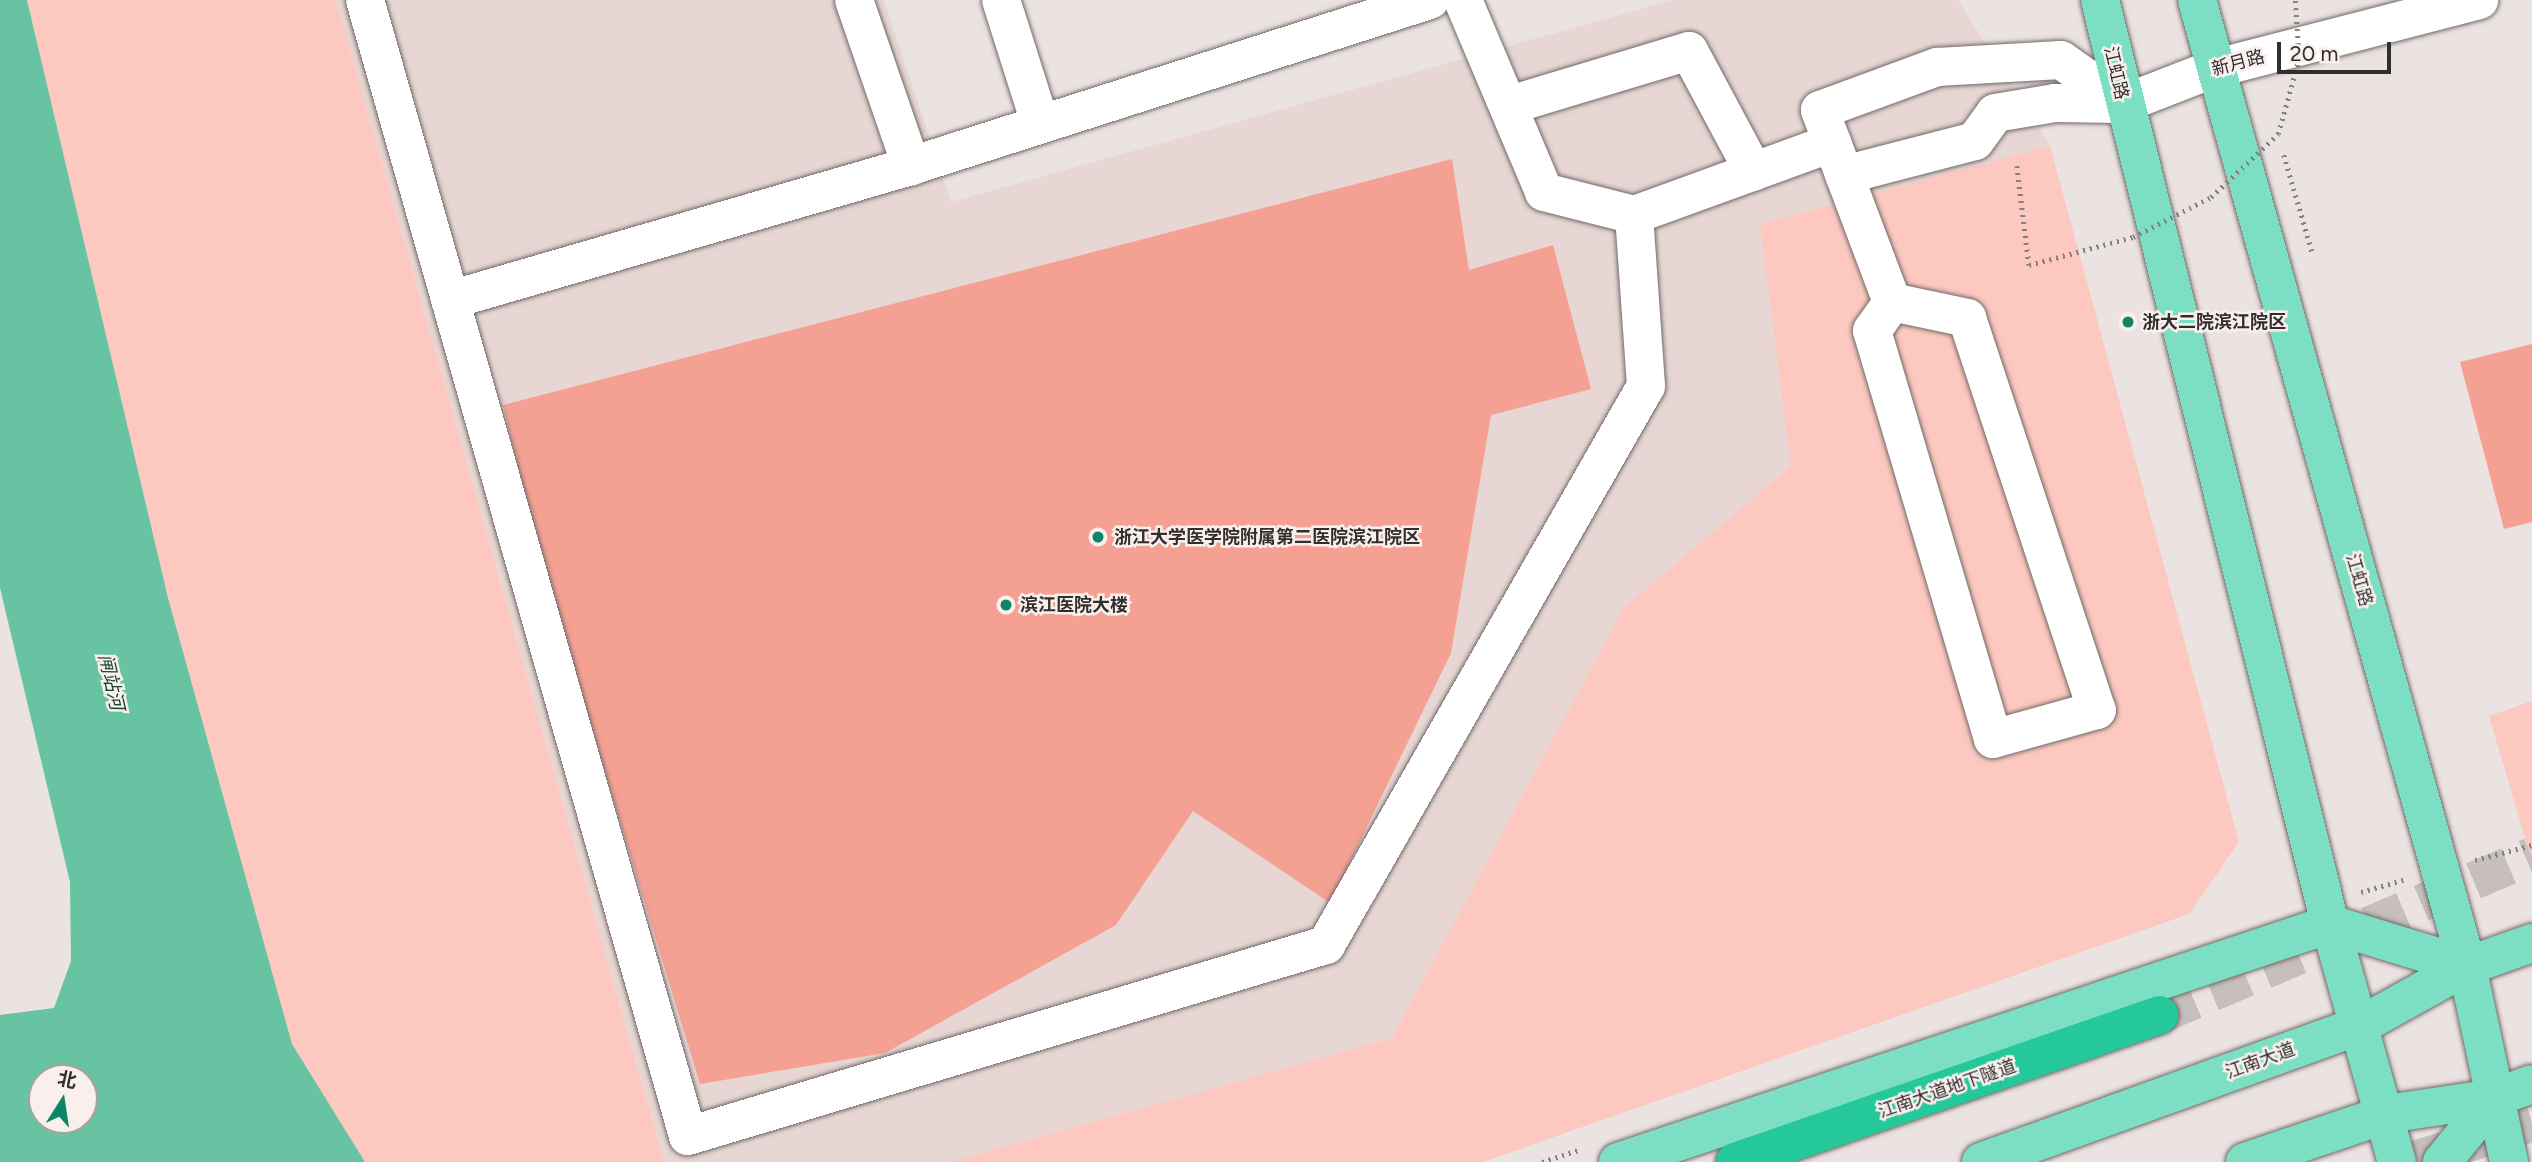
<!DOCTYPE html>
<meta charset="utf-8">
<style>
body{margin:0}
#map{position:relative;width:2532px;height:1162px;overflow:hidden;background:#ebe3e1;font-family:Figtree,"Noto Sans SC",sans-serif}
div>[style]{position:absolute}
.built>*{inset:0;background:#e7d6d3}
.green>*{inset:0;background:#fcc8bf}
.water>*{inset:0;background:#67c3a2}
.building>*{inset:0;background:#f4a194}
.highway-tunnel>*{height:38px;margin-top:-19px;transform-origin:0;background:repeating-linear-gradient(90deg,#c6bfbd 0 38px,transparent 0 57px)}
.path>*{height:4.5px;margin-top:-2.25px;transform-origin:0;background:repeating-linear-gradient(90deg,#86807f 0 2px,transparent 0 7px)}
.roads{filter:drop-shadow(0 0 2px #716968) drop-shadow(0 0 2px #716968)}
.minor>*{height:38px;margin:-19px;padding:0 19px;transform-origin:19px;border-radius:19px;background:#fff}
.major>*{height:38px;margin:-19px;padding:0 19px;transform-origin:19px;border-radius:19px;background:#7cdec2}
.highway>*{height:38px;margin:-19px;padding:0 19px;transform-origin:19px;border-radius:19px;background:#25c89a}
.path-bridge>*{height:4.5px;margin-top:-2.25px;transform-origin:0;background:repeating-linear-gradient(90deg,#86807f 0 2px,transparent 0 7px)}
.dots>*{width:19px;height:19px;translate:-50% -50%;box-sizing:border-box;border:4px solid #f9f0ee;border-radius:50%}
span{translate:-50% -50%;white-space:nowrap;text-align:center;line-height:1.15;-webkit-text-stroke:5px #f9f0ee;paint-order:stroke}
.street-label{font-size:18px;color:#322e2e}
.poi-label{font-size:18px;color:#322e2e;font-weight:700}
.left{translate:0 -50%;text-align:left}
.water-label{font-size:19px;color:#1a4335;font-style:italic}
.north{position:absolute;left:28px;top:1064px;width:70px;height:70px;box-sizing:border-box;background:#f9f0ee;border:2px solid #a9a2a1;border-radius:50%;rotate:12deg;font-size:19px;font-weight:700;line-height:28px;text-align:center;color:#322e2e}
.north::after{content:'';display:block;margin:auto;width:24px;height:32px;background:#0d8566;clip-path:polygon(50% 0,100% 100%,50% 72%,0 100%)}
.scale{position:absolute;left:2277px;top:42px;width:114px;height:32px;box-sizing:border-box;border:4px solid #322e2e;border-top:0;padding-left:9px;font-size:21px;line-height:24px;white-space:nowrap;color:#322e2e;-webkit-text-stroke:5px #f9f0ee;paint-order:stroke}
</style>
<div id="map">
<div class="built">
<i style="clip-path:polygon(336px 0,884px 0,951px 202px,1673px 0,1958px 0,2050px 146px,1761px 224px,1791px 466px,1624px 607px,1392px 1038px,950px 1162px,664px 1162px)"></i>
</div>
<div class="green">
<i style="clip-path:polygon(27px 0,336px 0,664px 1162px,365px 1162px,292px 1044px,168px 598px)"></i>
<i style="clip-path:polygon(2050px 146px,2239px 842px,2189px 914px,1483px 1162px,950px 1162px,1392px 1038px,1624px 607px,1791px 466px,1760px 224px)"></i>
<i style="clip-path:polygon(2532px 701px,2532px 862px,2489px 716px)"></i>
</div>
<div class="water">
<i style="clip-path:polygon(evenodd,0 0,27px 0,168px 598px,292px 1044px,365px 1162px,0 1162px,0 1015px,54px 1008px,71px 961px,70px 882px,0 588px,0 0,42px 1078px,84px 1078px,84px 1120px,42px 1120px,42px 1078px)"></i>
</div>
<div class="building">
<i style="clip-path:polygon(1452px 159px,1469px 270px,1553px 245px,1591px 389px,1491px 415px,1451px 653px,1330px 903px,1193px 811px,1116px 925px,885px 1053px,700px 1084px,540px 558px,503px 405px)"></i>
<i style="clip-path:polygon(2532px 344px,2532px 522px,2504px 529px,2460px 362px)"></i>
</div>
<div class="highway-tunnel">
<i style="left:2159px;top:1015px;width:405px;rotate:-23.1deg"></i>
<i style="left:2408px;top:1162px;width:130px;rotate:-17.5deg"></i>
</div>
<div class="path">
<i style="left:2284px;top:155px;width:104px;rotate:73.8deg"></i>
<i style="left:2017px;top:166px;width:100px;rotate:83.1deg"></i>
<i style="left:2475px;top:860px;width:59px;rotate:-14.7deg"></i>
<i style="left:2361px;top:892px;width:44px;rotate:-15.9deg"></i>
<i style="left:1542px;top:1162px;width:41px;rotate:-18.4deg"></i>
</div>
<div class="roads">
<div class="minor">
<i style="left:365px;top:0;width:1181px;rotate:74.13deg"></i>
<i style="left:688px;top:1136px;width:666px;rotate:-16.67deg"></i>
<i style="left:1326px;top:945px;width:644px;rotate:-60.21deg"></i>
<i style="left:1646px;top:386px;width:171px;rotate:-94deg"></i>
<i style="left:1634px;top:215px;width:211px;rotate:-20deg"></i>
<i style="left:854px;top:0;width:176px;rotate:71deg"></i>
<i style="left:1001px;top:0;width:129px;rotate:72.4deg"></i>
<i style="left:1463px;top:0;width:208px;rotate:67.1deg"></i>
<i style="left:1544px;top:192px;width:93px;rotate:14.3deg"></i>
<i style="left:1510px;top:105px;width:187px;rotate:-16.8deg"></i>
<i style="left:1689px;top:51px;width:137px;rotate:61.8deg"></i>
<i style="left:1844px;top:175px;width:135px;rotate:-14.5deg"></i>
<i style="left:1975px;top:141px;width:34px;rotate:-54deg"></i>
<i style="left:1995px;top:113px;width:61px;rotate:-9.5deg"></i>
<i style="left:2055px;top:103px;width:68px;rotate:0.8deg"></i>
<i style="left:2123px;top:104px;width:97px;rotate:-21.3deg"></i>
<i style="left:2213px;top:69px;width:275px;rotate:-14.5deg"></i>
<i style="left:450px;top:300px;width:480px;rotate:-16.2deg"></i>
<i style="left:911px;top:166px;width:545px;rotate:-17.74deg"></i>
<i style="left:1892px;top:302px;width:77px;rotate:12deg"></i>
<i style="left:1967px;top:318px;width:413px;rotate:71.7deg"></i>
<i style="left:2097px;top:710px;width:108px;rotate:164.4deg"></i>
<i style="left:1993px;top:739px;width:426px;rotate:-106.5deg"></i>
<i style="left:1872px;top:331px;width:35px;rotate:-55deg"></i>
<i style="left:1892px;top:302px;width:205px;rotate:-110.6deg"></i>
<i style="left:1820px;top:110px;width:125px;rotate:-20.2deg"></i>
<i style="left:1937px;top:67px;width:124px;rotate:-3.2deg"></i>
<i style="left:2061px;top:60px;width:76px;rotate:35.4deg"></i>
</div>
<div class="major">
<i style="left:2100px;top:0;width:952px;rotate:76.02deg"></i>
<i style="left:2330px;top:924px;width:247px;rotate:74.3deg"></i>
<i style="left:2197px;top:0;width:1003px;rotate:74.38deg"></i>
<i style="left:2467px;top:966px;width:200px;rotate:77.9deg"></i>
<i style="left:1618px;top:1162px;width:751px;rotate:-18.48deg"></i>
<i style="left:2330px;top:924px;width:143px;rotate:17deg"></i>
<i style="left:1981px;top:1162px;width:404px;rotate:-19.8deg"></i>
<i style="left:2361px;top:1025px;width:121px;rotate:-29.1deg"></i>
<i style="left:2467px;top:966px;width:69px;rotate:-19.5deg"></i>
<i style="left:2245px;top:1162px;width:150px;rotate:-18.7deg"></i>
<i style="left:2387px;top:1114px;width:108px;rotate:-8.5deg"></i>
<i style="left:2494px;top:1098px;width:40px;rotate:-20.2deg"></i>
<i style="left:2442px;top:1162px;width:82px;rotate:-50.9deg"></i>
</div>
<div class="highway">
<i style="left:1735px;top:1162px;width:449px;rotate:-19.1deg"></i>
</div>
</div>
<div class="path-bridge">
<i style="left:2029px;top:265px;width:108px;rotate:-15.1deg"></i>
<i style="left:2133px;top:237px;width:88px;rotate:-27.1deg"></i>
<i style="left:2211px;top:197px;width:92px;rotate:-43.2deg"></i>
<i style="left:2278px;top:134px;width:78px;rotate:-74.4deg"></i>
<i style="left:2299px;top:59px;width:59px;rotate:-93.9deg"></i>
</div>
<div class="dots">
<i style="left:2128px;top:322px;background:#0d8566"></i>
<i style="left:1098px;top:537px;background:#0d8566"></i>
<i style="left:1006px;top:605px;background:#0d8566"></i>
</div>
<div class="street-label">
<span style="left:2238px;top:63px;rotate:-15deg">新月路</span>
<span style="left:2116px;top:73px;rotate:77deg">江虹路</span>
<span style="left:2359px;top:580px;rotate:74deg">江虹路</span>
<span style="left:2260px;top:1061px;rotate:-20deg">江南大道</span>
<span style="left:1947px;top:1089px;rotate:-19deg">江南大道地下隧道</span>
</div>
<div class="poi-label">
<span class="left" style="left:2142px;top:322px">浙大二院滨江院区</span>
<span class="left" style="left:1114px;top:537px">浙江大学医学院附属第二医院滨江院区</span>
<span class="left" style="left:1020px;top:605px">滨江医院大楼</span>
</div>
<div class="water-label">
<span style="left:111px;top:682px;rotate:77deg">闸站河</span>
</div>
<div class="north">北</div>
<div class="scale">20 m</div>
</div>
